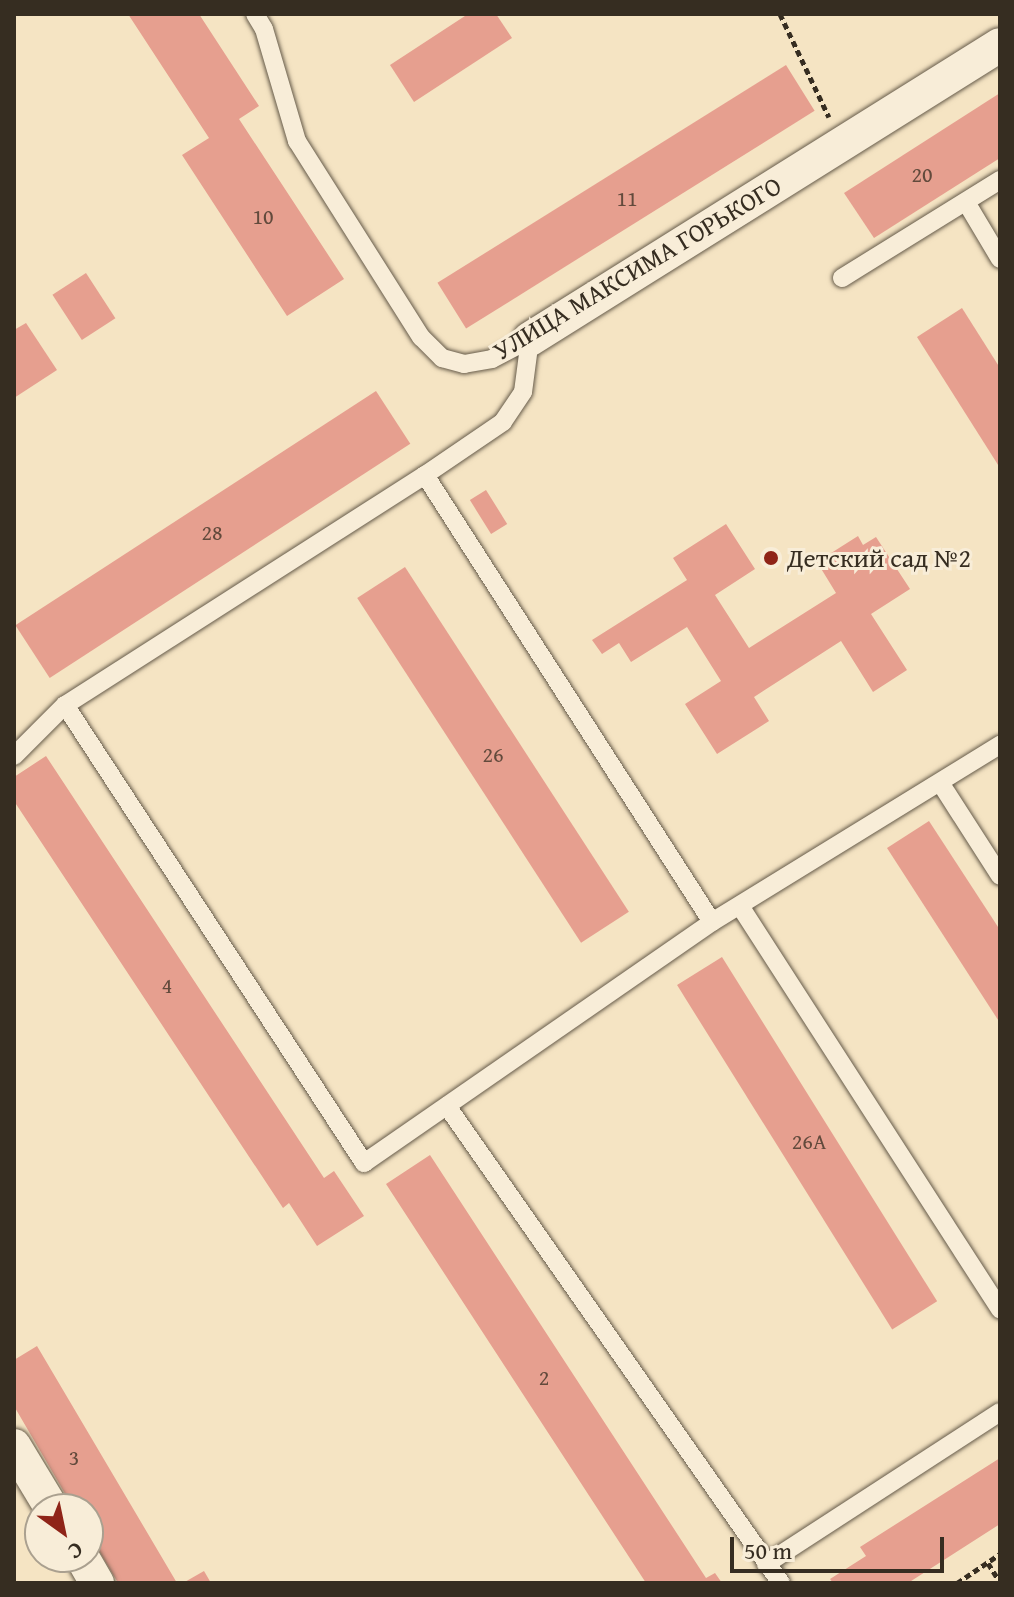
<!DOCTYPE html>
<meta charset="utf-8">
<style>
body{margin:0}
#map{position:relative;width:1014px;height:1597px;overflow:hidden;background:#f5e4c3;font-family:"Gentium Book Plus",serif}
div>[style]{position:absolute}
.building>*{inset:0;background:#e69f8f;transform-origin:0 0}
.path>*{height:5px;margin-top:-2.5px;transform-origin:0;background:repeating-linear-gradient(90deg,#362d21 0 6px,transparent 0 10px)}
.roads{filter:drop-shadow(0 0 2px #665b4a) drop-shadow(0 0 2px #665b4a)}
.lane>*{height:18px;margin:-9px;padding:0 9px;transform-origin:9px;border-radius:9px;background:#f8edd8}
.street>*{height:34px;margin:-17px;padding:0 17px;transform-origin:17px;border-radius:17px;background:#f8edd8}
.dots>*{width:22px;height:22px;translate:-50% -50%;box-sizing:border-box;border:4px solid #f8edd8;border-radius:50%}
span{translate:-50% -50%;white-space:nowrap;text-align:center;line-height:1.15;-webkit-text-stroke:6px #f8edd8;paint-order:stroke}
.number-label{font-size:22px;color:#624a3c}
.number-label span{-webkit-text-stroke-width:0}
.street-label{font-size:26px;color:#362d21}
.poi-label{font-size:26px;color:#362d21}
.left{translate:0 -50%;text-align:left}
.frame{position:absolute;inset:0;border:16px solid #362d21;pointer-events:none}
.north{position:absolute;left:24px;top:1493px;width:80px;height:80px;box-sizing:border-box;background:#f8edd8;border:2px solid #aaa08f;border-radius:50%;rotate:147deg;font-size:22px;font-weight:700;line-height:32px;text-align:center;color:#362d21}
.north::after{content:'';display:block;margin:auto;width:28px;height:36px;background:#8f2418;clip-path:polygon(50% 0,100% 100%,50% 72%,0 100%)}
.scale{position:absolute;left:730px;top:1537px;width:214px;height:36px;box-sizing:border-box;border:4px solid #362d21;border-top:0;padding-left:10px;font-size:24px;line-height:28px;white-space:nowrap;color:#362d21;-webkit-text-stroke:6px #f8edd8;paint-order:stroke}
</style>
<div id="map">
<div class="building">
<i style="clip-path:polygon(128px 14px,199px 14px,259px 106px,239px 119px,344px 279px,287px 316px,182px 155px,209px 138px)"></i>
<i style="clip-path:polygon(468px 14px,496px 14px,512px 38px,414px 102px,390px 65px)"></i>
<i style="left:786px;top:65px;width:54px;height:411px;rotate:58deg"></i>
<i style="clip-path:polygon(1000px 93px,1000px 158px,874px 238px,844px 193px)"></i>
<i style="left:86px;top:273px;width:54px;height:40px;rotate:57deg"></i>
<i style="clip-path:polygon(962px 308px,1000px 368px,1000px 468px,917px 337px)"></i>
<i style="clip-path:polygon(26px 323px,57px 370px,14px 398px,14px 330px)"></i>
<i style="left:376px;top:391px;width:63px;height:430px;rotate:57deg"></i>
<i style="left:486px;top:490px;width:40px;height:19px;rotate:58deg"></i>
<i style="clip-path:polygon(726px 524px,755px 569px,715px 595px,749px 648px,836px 593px,817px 562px,858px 536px,863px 545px,876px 537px,910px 589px,871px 614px,907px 670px,873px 692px,841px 641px,754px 697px,769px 721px,717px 754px,685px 704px,721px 681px,687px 627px,631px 662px,619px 643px,602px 654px,592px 640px,687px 580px,673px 558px)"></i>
<i style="left:405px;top:567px;width:411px;height:57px;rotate:57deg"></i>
<i style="clip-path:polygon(46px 756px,324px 1178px,334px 1171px,364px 1216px,317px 1246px,289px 1203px,283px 1208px,14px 801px,14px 777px)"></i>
<i style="clip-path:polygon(929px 821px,1000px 930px,1000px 1023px,887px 848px)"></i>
<i style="left:722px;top:957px;width:406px;height:53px;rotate:58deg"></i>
<i style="clip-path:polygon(430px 1155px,706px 1578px,715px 1573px,722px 1583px,646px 1583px,386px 1184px)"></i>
<i style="clip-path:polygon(37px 1346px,177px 1583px,118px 1583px,88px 1532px,88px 1509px,74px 1509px,14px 1406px,14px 1360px)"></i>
<i style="clip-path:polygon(1000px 1458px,1000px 1524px,908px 1583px,833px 1583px,830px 1579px,866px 1556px,860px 1547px)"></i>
<i style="clip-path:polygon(204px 1571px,211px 1583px,183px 1583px)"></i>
</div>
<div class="path">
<i style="left:780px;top:14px;width:114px;rotate:64.6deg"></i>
<i style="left:988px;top:1563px;width:22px;rotate:58deg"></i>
<i style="left:957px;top:1583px;width:52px;rotate:-34deg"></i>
</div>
<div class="roads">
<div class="lane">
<i style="left:255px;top:14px;width:17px;rotate:59deg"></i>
<i style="left:264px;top:29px;width:117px;rotate:73.6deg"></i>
<i style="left:297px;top:141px;width:232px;rotate:57.7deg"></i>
<i style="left:421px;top:337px;width:30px;rotate:45deg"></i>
<i style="left:442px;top:358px;width:23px;rotate:15deg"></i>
<i style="left:464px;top:364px;width:28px;rotate:-10deg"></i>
<i style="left:492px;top:359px;width:43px;rotate:-27.8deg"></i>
<i style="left:966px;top:202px;width:66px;rotate:59.2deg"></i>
<i style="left:842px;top:278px;width:186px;rotate:-31.8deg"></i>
<i style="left:530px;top:339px;width:53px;rotate:97.5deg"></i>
<i style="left:523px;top:392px;width:36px;rotate:124deg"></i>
<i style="left:503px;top:422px;width:94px;rotate:145.8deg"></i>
<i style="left:425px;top:475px;width:531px;rotate:57.3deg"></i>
<i style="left:425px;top:475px;width:427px;rotate:147.4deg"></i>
<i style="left:65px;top:705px;width:547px;rotate:56.86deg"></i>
<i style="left:364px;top:1163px;width:423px;rotate:-34.7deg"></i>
<i style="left:712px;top:922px;width:338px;rotate:-31.6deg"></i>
<i style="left:14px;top:756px;width:72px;rotate:-45deg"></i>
<i style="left:941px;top:784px;width:109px;rotate:57.3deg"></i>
<i style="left:740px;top:906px;width:480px;rotate:57.2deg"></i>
<i style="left:447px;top:1106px;width:582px;rotate:55deg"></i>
<i style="left:766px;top:1564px;width:279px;rotate:-33deg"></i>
</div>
<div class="street">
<i style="left:530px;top:339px;width:554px;rotate:-32.03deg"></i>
<i style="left:14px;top:1446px;width:74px;rotate:58.9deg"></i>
<i style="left:82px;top:1557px;width:30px;rotate:60deg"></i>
</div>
</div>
<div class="dots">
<i style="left:771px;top:558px;background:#8f2418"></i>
</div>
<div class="number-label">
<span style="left:922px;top:175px">20</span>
<span style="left:627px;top:199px">11</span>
<span style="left:263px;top:217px">10</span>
<span style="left:212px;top:533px">28</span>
<span style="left:493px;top:755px">26</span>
<span style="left:167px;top:986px">4</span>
<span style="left:809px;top:1142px">26А</span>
<span style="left:544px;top:1378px">2</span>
<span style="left:74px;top:1458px">3</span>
</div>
<div class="street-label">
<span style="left:637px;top:268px;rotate:-31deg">УЛИЦА МАКСИМА ГОРЬКОГО</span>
</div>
<div class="poi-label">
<span class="left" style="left:787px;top:558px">Детский сад №2</span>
</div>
<div class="frame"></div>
<div class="north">С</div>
<div class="scale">50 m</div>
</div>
